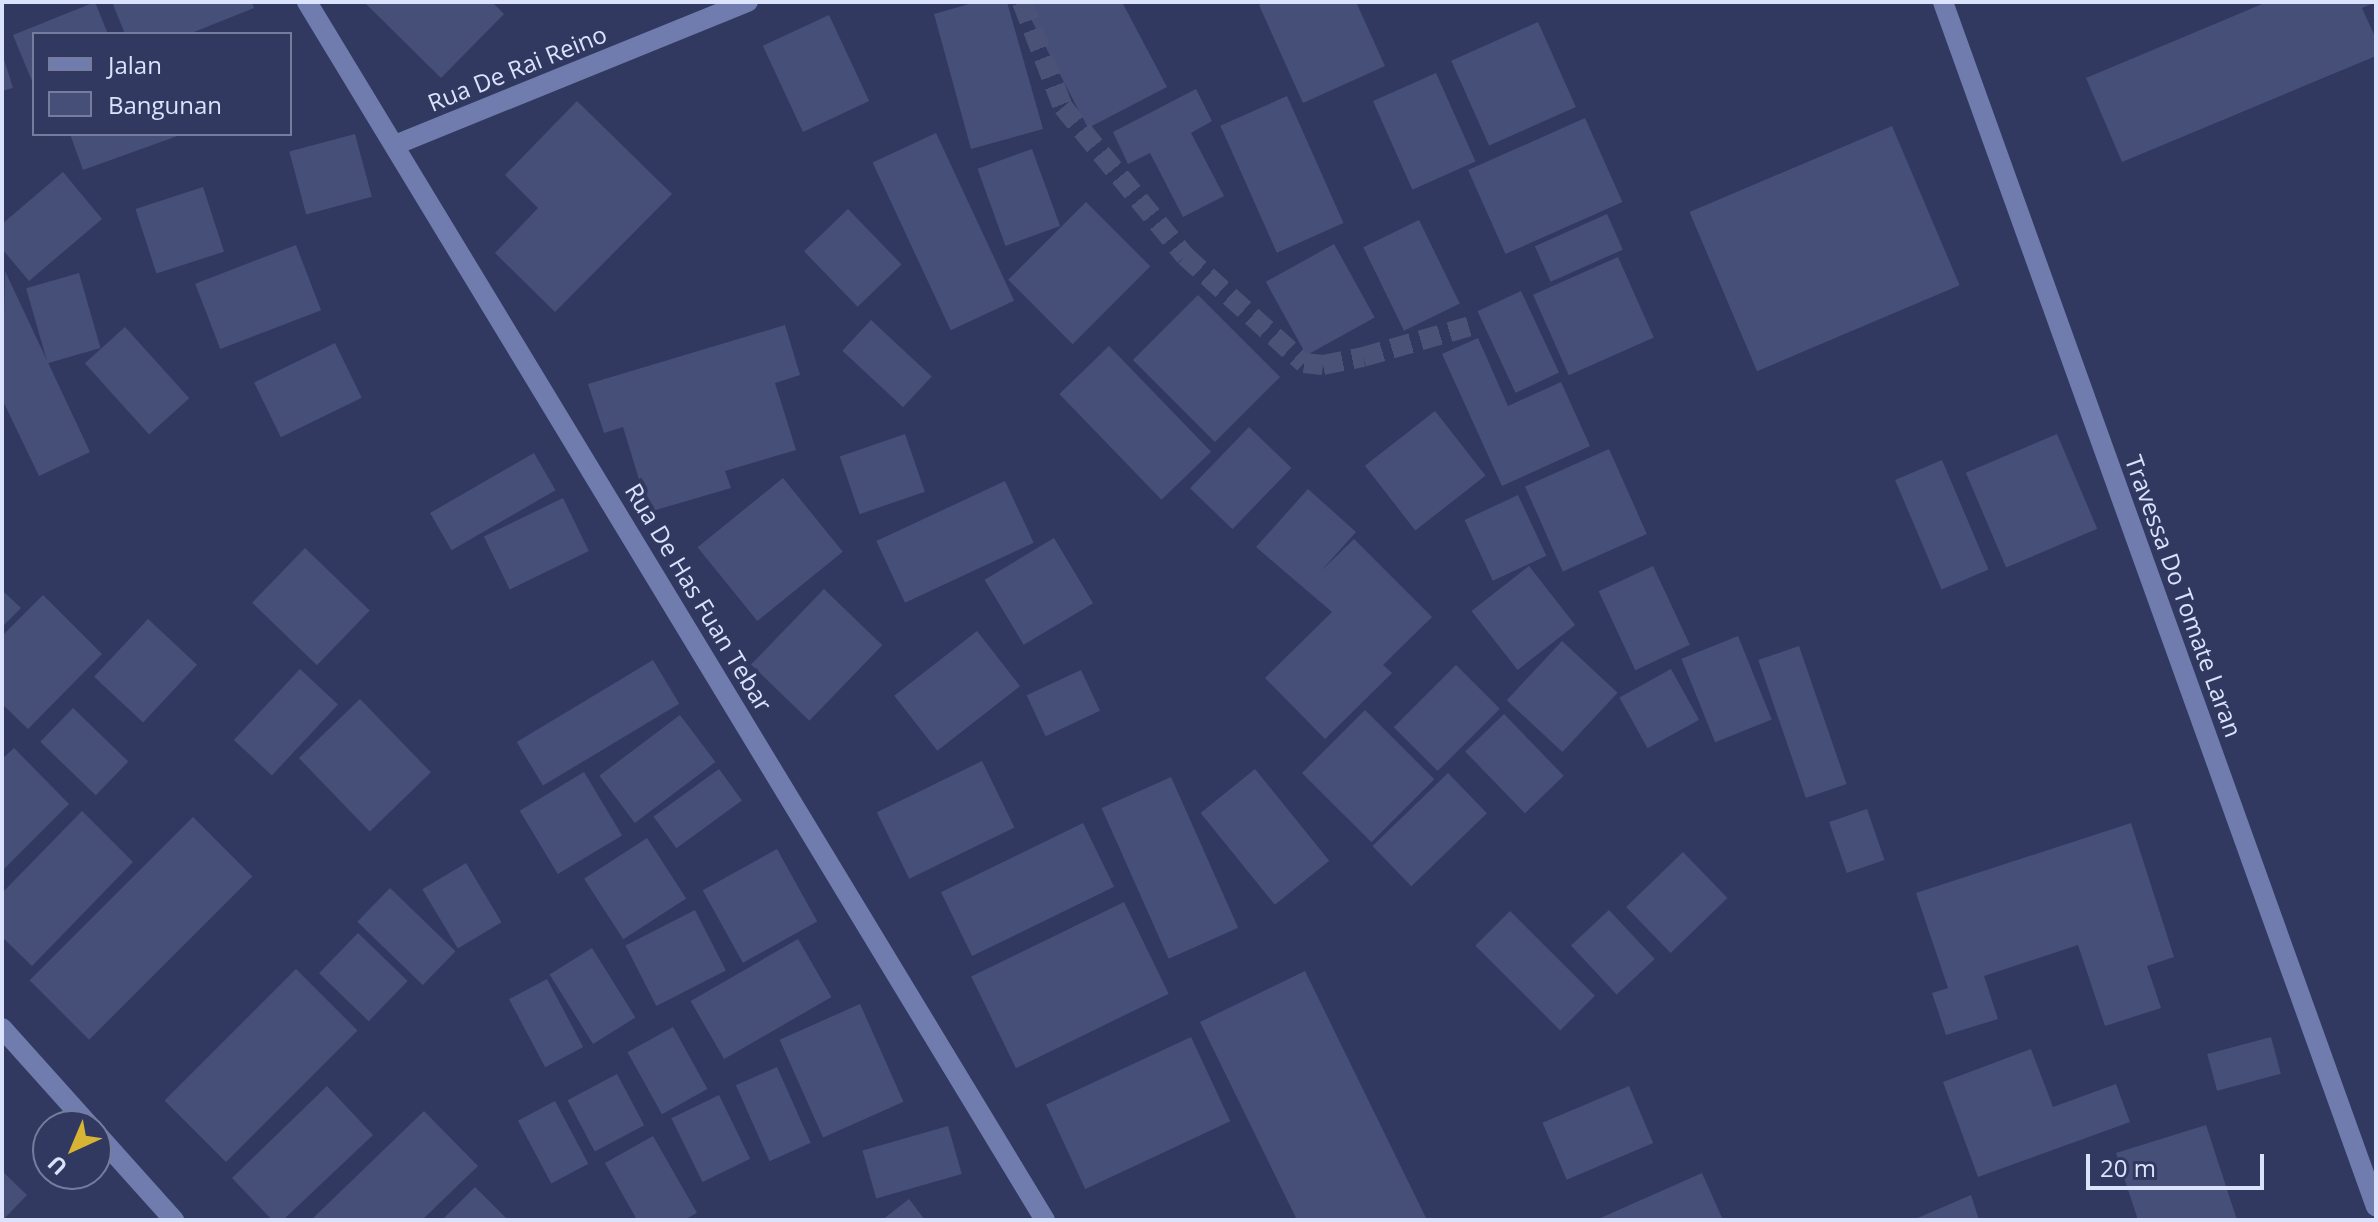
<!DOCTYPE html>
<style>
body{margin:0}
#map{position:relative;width:2378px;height:1222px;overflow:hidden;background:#313961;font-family:"Open Sans",sans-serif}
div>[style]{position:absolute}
.building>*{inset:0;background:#454f78;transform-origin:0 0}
.minor-tunnel>*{height:20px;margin-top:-10px;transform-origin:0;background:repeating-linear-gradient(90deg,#4a5278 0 20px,transparent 0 30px)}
.minor>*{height:20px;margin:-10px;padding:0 10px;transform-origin:10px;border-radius:10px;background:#707cad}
span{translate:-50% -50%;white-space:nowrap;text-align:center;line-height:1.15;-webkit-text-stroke:8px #313961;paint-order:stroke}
.street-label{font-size:24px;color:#dbe2fb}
.frame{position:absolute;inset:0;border:4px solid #dbe2fb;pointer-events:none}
.legend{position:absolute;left:32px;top:32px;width:260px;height:104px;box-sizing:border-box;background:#313961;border:2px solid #757d9f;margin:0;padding:10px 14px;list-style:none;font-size:24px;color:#dbe2fb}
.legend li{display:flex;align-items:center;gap:16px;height:40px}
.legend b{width:40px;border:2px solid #757d9f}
.north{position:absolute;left:32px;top:1110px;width:80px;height:80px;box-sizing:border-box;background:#313961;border:2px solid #757d9f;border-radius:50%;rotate:224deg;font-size:22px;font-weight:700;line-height:32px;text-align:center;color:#dbe2fb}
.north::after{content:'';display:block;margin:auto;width:28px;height:36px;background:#d7b434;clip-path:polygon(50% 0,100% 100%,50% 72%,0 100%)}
.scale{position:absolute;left:2086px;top:1154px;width:178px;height:36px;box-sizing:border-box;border:4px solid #dbe2fb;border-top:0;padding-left:10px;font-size:24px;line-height:28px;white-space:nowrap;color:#dbe2fb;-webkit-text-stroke:6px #313961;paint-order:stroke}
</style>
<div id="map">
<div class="building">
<i style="clip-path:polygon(95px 2px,108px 34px,34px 34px,34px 86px,13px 35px)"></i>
<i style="clip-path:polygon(112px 2px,252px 2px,254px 8px,189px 34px,125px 34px)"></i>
<i style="clip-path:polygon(364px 2px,492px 2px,504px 14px,441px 78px)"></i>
<i style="clip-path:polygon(976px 2px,1007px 2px,1043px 129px,971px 149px,934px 14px)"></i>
<i style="clip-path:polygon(1022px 2px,1122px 2px,1167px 87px,1088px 128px)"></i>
<i style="clip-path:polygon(1265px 2px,1356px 2px,1385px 66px,1303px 103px,1259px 5px)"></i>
<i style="clip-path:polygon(2267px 2px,2376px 2px,2362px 8px,2376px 39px,2376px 56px,2122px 162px,2086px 78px)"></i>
<i style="left:829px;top:15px;width:95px;height:73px;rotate:65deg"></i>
<i style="left:1538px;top:22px;width:93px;height:95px;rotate:66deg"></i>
<i style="clip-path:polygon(2px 53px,13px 88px,2px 91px)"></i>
<i style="left:1436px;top:73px;width:97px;height:69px;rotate:66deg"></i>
<i style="clip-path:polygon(1196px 89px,1212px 121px,1191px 133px,1224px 196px,1183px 217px,1150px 153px,1128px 164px,1113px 132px)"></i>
<i style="left:1287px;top:96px;width:139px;height:73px;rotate:66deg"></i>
<i style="clip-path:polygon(577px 101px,672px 194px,555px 312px,495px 253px,538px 208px,505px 175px)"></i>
<i style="left:1585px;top:118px;width:92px;height:128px;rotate:66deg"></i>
<i style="left:1892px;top:126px;width:173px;height:220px;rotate:67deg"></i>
<i style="left:936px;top:133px;width:185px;height:70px;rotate:65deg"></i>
<i style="clip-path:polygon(70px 134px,183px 134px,83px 170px)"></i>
<i style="left:355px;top:134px;width:65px;height:68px;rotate:75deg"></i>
<i style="left:1032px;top:149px;width:82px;height:58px;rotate:70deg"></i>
<i style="clip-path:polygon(63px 172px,102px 219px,29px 281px,2px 249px,2px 224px)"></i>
<i style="left:203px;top:187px;width:68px;height:71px;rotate:72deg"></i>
<i style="left:1086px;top:202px;width:91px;height:110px;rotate:45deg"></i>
<i style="left:848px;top:209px;width:77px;height:61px;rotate:46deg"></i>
<i style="left:1607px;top:214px;width:39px;height:79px;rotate:66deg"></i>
<i style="left:1419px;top:220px;width:93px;height:62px;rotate:64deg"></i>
<i style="left:1334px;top:244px;width:84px;height:78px;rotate:61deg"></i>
<i style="left:296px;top:245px;width:70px;height:108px;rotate:69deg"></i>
<i style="left:1618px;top:257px;width:88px;height:93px;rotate:66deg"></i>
<i style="clip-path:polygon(5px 271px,90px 452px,39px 476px,2px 399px)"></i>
<i style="left:79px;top:273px;width:78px;height:55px;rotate:74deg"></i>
<i style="left:1521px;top:291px;width:90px;height:48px;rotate:65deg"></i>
<i style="left:1198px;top:295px;width:116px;height:92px;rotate:45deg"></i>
<i style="left:871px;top:320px;width:83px;height:42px;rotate:43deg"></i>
<i style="clip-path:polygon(785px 325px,800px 375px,775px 383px,796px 450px,725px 471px,731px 488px,649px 512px,623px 427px,604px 433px,588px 384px)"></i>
<i style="left:125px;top:327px;width:96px;height:54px;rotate:48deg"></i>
<i style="clip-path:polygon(1478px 338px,1508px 406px,1561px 382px,1590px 446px,1502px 486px,1442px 354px)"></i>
<i style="left:335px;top:343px;width:61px;height:90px;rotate:64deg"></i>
<i style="left:1109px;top:346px;width:147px;height:69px;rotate:46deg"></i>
<i style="left:1435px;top:411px;width:82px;height:89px;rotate:52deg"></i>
<i style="left:1249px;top:427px;width:59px;height:85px;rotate:44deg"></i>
<i style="left:905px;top:434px;width:61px;height:69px;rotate:71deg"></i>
<i style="left:2057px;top:434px;width:103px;height:99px;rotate:67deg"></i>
<i style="left:1609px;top:449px;width:93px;height:92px;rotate:66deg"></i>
<i style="left:534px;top:453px;width:43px;height:120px;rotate:60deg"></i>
<i style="left:1942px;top:460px;width:119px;height:51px;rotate:67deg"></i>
<i style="left:783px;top:478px;width:95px;height:110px;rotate:51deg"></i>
<i style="left:1005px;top:481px;width:68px;height:142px;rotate:65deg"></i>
<i style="clip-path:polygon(1308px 489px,1356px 532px,1321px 571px,1354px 539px,1432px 617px,1383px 665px,1392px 673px,1325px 739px,1265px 678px,1332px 612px,1256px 547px)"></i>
<i style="left:1518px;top:495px;width:67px;height:59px;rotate:65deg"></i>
<i style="left:563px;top:498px;width:59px;height:88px;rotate:64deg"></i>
<i style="left:1054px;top:538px;width:76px;height:81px;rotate:59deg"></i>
<i style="left:305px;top:548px;width:90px;height:76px;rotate:44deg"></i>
<i style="left:1529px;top:566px;width:75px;height:73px;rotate:52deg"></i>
<i style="left:1653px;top:566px;width:87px;height:60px;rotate:65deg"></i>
<i style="left:824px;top:589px;width:81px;height:105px;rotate:44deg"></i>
<i style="clip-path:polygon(2px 590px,21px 608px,2px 627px)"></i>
<i style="clip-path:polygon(43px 595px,102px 654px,28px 729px,2px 704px,2px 636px)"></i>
<i style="left:148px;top:619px;width:67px;height:79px;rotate:43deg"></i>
<i style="left:977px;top:631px;width:70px;height:105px;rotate:52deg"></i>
<i style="left:1738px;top:636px;width:90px;height:61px;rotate:68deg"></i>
<i style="left:1562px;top:641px;width:76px;height:81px;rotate:43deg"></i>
<i style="left:1799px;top:646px;width:146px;height:43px;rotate:71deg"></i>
<i style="left:653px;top:660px;width:51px;height:159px;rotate:59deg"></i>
<i style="left:1456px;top:665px;width:62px;height:88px;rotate:45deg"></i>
<i style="left:300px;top:669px;width:52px;height:97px;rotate:43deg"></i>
<i style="left:1671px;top:669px;width:58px;height:59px;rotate:61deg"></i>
<i style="left:1081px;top:670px;width:45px;height:60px;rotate:65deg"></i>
<i style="left:360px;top:699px;width:102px;height:85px;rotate:46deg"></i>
<i style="left:73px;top:708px;width:77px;height:47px;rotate:44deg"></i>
<i style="left:1365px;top:710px;width:98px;height:89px;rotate:45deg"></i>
<i style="left:1504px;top:714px;width:86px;height:54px;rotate:46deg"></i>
<i style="left:680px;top:715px;width:59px;height:101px;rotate:53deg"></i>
<i style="clip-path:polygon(14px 748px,69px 804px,2px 871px,2px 759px)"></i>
<i style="left:982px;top:761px;width:74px;height:117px;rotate:64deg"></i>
<i style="left:719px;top:769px;width:39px;height:81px;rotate:54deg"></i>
<i style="left:1255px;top:769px;width:118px;height:70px;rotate:51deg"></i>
<i style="left:584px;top:772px;width:74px;height:75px;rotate:59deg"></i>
<i style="left:1448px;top:773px;width:56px;height:105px;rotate:46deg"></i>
<i style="left:1171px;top:777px;width:165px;height:76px;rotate:66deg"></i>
<i style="left:1867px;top:809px;width:54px;height:40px;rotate:71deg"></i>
<i style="clip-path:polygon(82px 811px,133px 862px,32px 966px,2px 937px,2px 893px)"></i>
<i style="left:193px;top:817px;width:84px;height:231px;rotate:45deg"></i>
<i style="left:1083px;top:823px;width:71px;height:158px;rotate:64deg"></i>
<i style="clip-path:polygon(2131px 823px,2174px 957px,2147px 966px,2161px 1008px,2105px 1026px,2078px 945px,1984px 976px,1998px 1019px,1946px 1035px,1932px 993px,1948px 988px,1916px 893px)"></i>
<i style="left:647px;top:838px;width:72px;height:75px;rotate:57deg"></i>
<i style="left:777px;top:849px;width:83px;height:85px;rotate:61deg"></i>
<i style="left:1683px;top:852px;width:64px;height:79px;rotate:46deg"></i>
<i style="left:466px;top:863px;width:69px;height:51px;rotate:59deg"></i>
<i style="left:390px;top:888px;width:91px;height:47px;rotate:44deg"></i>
<i style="left:1124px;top:902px;width:102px;height:170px;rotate:64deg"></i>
<i style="left:695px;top:910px;width:68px;height:78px;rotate:63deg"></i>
<i style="left:1609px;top:910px;width:67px;height:52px;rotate:47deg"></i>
<i style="left:1510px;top:911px;width:120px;height:49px;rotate:45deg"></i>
<i style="left:358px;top:933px;width:69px;height:56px;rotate:44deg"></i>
<i style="left:798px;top:939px;width:67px;height:124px;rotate:60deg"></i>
<i style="left:592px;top:948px;width:82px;height:50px;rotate:58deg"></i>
<i style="left:296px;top:969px;width:87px;height:186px;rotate:45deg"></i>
<i style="clip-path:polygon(1305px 971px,1427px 1220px,1297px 1220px,1200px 1022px)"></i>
<i style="left:547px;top:979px;width:77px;height:43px;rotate:62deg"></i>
<i style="left:860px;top:1004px;width:107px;height:88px;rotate:66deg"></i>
<i style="left:673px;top:1027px;width:71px;height:52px;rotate:61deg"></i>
<i style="left:1191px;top:1037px;width:93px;height:160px;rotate:65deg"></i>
<i style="left:2271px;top:1037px;width:38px;height:66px;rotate:75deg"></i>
<i style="clip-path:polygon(2031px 1049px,2053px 1107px,2116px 1084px,2130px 1122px,1978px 1177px,1943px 1082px)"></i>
<i style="left:777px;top:1067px;width:83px;height:45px;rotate:66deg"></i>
<i style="left:617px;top:1074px;width:58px;height:56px;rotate:62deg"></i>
<i style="clip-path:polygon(327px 1086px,373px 1135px,283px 1220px,272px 1220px,232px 1178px)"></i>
<i style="left:1629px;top:1086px;width:62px;height:94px;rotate:67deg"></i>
<i style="left:719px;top:1095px;width:71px;height:53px;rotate:64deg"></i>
<i style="left:555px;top:1101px;width:71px;height:42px;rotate:62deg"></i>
<i style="clip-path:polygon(424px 1111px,478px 1166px,422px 1220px,311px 1220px)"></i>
<i style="clip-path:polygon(2206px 1125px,2237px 1220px,2138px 1220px,2116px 1153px)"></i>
<i style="left:948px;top:1126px;width:50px;height:89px;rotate:74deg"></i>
<i style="clip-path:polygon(653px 1136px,697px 1213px,684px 1220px,637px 1220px,605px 1163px)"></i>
<i style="clip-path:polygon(2px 1171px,27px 1195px,3px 1220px,2px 1220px)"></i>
<i style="clip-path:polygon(1702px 1173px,1723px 1220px,1596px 1220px)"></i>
<i style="clip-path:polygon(475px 1187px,508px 1220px,442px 1220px)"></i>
<i style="clip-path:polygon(1971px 1195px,1979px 1220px,1913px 1220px)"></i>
<i style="clip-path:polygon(909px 1199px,925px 1220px,882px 1220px)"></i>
</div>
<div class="minor-tunnel">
<i style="left:1022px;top:2px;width:113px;rotate:68.7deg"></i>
<i style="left:1063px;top:107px;width:193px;rotate:50.7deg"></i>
<i style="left:1185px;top:256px;width:160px;rotate:42deg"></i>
<i style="left:1304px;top:363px;width:19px;rotate:6deg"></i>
<i style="left:1323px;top:365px;width:41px;rotate:-11.3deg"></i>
<i style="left:1363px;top:357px;width:116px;rotate:-16.1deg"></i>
</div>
<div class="minor">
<i style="left:307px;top:2px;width:1424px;rotate:58.79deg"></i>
<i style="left:1943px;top:2px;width:1280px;rotate:70.23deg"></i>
<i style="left:395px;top:145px;width:381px;rotate:-22.1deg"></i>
<i style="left:2px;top:1028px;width:132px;rotate:48.1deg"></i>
<i style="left:96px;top:1133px;width:117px;rotate:48.1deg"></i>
</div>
<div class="street-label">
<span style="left:517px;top:68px;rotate:-22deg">Rua De Rai Reino</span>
<span style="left:2184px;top:596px;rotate:70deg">Travessa Do Tomate Laran</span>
<span style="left:699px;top:597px;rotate:59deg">Rua De Has Fuan Tebar</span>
</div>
<div class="frame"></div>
<ul class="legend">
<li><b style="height:10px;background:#707cad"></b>Jalan</li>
<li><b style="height:22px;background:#454f78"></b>Bangunan</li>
</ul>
<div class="north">U</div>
<div class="scale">20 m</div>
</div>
